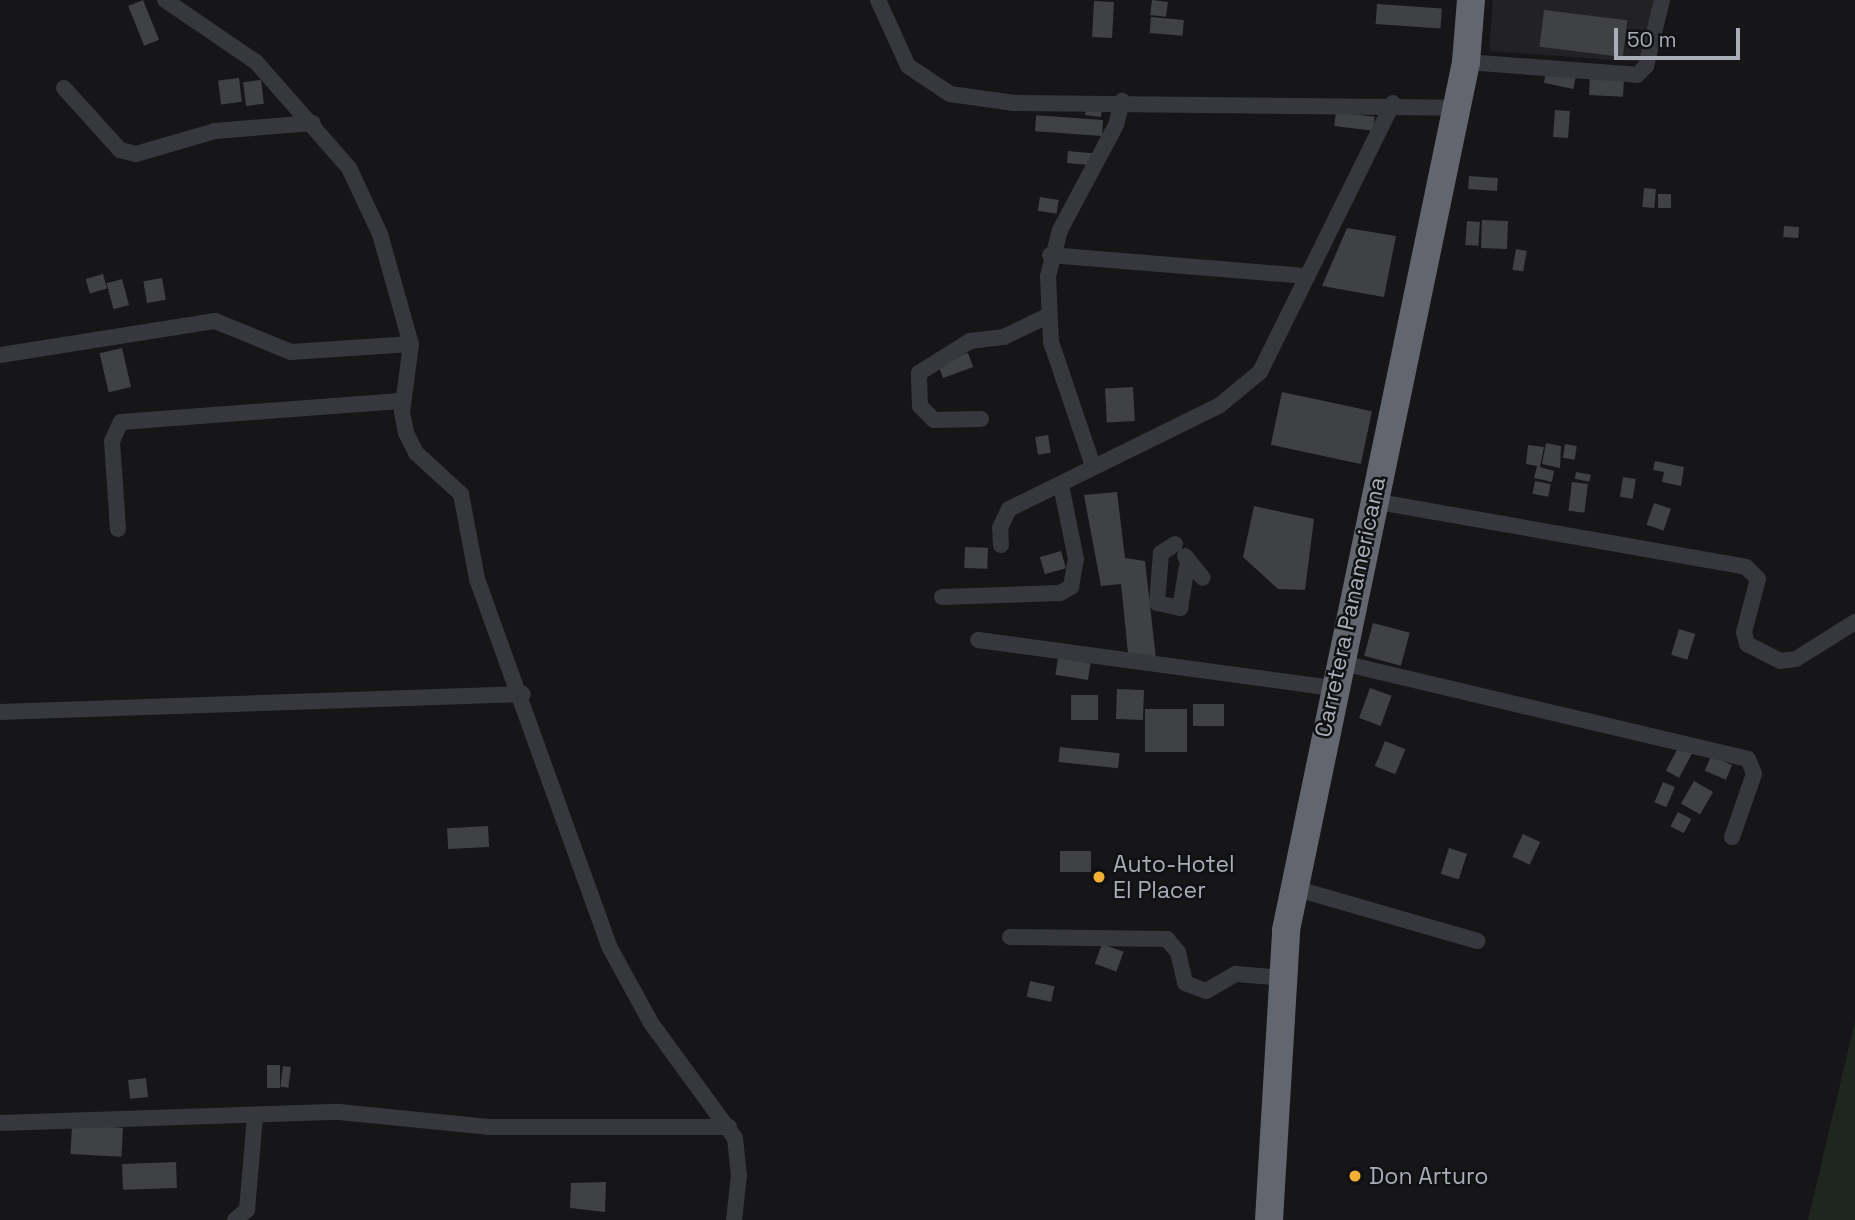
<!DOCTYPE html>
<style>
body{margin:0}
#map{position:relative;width:1855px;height:1220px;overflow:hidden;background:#161618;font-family:"Space Grotesk",sans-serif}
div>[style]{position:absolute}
.built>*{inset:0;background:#222225}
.green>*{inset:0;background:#1e261f}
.building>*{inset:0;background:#404145;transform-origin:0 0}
.street>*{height:16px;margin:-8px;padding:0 8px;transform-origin:8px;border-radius:8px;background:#37383d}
.highway>*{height:28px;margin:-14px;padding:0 14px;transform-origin:14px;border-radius:14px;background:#63666e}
.dots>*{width:19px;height:19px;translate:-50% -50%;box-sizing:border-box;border:4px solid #111113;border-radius:50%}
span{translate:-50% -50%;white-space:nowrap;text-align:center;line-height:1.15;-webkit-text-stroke:5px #111113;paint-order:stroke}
.street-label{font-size:23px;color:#a8adb8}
.poi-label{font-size:23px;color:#a8adb8}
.left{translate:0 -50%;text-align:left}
.scale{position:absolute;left:1614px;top:28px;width:126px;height:32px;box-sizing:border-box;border:4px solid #a8adb8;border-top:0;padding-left:9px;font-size:21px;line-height:24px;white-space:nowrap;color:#a8adb8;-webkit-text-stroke:5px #111113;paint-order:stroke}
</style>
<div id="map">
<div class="built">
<i style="clip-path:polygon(1493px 0,1655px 0,1642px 62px,1489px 51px)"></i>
</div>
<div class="green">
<i style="clip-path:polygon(1855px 1021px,1855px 1220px,1808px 1220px)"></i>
</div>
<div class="building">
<i style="left:143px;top:0;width:43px;height:16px;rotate:68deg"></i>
<i style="left:1152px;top:0;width:16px;height:15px;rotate:7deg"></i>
<i style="left:1094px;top:1px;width:20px;height:36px;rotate:3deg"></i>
<i style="left:1377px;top:4px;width:65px;height:20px;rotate:4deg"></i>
<i style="left:1544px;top:10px;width:84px;height:37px;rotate:7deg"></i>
<i style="left:1151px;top:17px;width:33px;height:16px;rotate:5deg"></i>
<i style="left:1547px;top:68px;width:30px;height:15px;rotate:12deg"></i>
<i style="left:1590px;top:76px;width:34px;height:19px;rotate:3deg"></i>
<i style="left:239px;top:78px;width:24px;height:21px;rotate:83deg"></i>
<i style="left:261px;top:80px;width:24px;height:18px;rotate:83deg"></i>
<i style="left:1086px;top:107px;width:16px;height:8px;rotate:7deg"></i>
<i style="left:1555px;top:110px;width:15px;height:27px;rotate:4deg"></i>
<i style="left:1336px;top:112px;width:39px;height:14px;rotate:7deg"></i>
<i style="left:1103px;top:120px;width:16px;height:67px;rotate:94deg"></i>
<i style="left:1068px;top:151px;width:25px;height:12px;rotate:5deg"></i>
<i style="left:1469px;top:176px;width:29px;height:13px;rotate:4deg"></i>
<i style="left:1644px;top:188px;width:12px;height:19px;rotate:5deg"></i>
<i style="left:1658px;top:194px;width:13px;height:14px"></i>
<i style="left:1040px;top:197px;width:19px;height:14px;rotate:9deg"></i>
<i style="left:1482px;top:220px;width:26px;height:28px;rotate:2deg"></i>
<i style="left:1467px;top:221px;width:13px;height:24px;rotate:4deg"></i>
<i style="left:1784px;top:226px;width:15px;height:11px;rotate:4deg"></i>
<i style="clip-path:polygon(1347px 228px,1396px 236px,1384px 297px,1322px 286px)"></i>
<i style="left:1516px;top:249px;width:11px;height:21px;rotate:10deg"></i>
<i style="left:103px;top:274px;width:15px;height:18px;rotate:74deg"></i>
<i style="left:162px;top:278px;width:22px;height:19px;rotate:80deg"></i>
<i style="left:122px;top:279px;width:27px;height:16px;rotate:75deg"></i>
<i style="left:122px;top:348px;width:40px;height:23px;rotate:77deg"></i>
<i style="left:968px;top:353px;width:15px;height:32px;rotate:70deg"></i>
<i style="left:1133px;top:387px;width:34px;height:28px;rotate:87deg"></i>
<i style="left:1282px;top:392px;width:92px;height:54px;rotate:12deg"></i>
<i style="left:1048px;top:435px;width:18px;height:13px;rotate:81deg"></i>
<i style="clip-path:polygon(1546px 443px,1561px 446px,1560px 468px,1542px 464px)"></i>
<i style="left:1565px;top:444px;width:12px;height:14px;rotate:9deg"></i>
<i style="clip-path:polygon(1528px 445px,1544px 447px,1540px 467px,1554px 471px,1552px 482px,1534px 478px,1537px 466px,1526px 464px)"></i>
<i style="clip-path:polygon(1655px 461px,1684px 467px,1681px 486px,1662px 482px,1664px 472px,1653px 470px)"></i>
<i style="left:1576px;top:472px;width:15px;height:7px;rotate:11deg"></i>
<i style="left:1623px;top:477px;width:13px;height:20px;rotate:9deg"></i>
<i style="left:1535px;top:481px;width:16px;height:13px;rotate:11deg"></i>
<i style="left:1572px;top:482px;width:16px;height:29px;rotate:7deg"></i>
<i style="clip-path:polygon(1117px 492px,1125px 558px,1145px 561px,1156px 659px,1128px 653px,1121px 584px,1101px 586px,1084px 495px)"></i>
<i style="left:1654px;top:503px;width:18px;height:23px;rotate:19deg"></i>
<i style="clip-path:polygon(1254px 506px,1314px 519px,1305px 590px,1278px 589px,1243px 557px)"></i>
<i style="left:965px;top:547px;width:23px;height:21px;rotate:2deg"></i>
<i style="left:1061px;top:551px;width:18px;height:22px;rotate:74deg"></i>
<i style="left:1373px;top:623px;width:38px;height:34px;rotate:15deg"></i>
<i style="left:1679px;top:629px;width:17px;height:27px;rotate:17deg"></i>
<i style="left:1058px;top:658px;width:33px;height:17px;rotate:9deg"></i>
<i style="left:1370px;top:688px;width:23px;height:32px;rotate:20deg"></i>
<i style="left:1117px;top:689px;width:27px;height:30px;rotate:2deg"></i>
<i style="left:1071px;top:695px;width:27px;height:25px"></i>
<i style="left:1193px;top:704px;width:31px;height:22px"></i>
<i style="left:1145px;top:709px;width:42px;height:43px"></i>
<i style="left:1385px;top:741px;width:22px;height:27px;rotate:22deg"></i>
<i style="left:1679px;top:746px;width:15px;height:28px;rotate:28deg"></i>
<i style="left:1060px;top:747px;width:60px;height:15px;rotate:6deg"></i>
<i style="left:1711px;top:756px;width:23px;height:16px;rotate:23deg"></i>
<i style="left:1694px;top:781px;width:22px;height:26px;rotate:30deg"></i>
<i style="left:1663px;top:782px;width:13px;height:22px;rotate:23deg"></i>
<i style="left:1678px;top:812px;width:15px;height:16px;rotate:28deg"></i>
<i style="left:488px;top:826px;width:21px;height:41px;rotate:87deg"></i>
<i style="left:1523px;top:834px;width:19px;height:25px;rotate:25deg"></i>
<i style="left:1449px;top:848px;width:19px;height:27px;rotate:18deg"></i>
<i style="left:1091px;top:851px;width:21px;height:31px;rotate:90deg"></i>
<i style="left:1102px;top:944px;width:23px;height:21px;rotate:20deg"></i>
<i style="left:1030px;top:981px;width:25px;height:16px;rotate:12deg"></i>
<i style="left:267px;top:1065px;width:13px;height:23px"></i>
<i style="left:283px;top:1066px;width:8px;height:21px;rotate:7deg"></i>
<i style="left:146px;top:1078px;width:19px;height:18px;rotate:84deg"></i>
<i style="left:72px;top:1125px;width:51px;height:29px;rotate:3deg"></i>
<i style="left:176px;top:1162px;width:26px;height:54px;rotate:88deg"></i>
<i style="clip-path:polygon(606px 1182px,605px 1212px,570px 1208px,571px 1183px)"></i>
</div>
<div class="street">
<i style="left:165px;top:0;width:110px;rotate:34.3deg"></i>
<i style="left:256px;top:62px;width:141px;rotate:48.7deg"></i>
<i style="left:349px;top:168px;width:73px;rotate:64.8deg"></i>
<i style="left:380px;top:234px;width:114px;rotate:74.3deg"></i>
<i style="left:411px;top:344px;width:69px;rotate:97.5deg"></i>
<i style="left:402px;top:412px;width:21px;rotate:79deg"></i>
<i style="left:406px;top:433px;width:22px;rotate:63deg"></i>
<i style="left:416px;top:453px;width:61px;rotate:42.3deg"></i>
<i style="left:461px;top:494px;width:86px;rotate:79.3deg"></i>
<i style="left:477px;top:579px;width:392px;rotate:70.2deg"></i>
<i style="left:610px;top:948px;width:85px;rotate:61.3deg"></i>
<i style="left:651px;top:1023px;width:142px;rotate:53.9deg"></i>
<i style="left:735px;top:1138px;width:37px;rotate:84deg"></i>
<i style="left:739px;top:1175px;width:45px;rotate:96.3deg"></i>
<i style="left:878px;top:0;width:72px;rotate:65.6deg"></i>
<i style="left:908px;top:66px;width:50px;rotate:33.7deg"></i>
<i style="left:950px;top:94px;width:65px;rotate:8deg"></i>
<i style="left:1014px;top:103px;width:442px;rotate:0.6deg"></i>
<i style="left:1466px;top:62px;width:171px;rotate:4.3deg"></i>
<i style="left:1637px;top:75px;width:13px;rotate:-45deg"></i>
<i style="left:1646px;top:66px;width:68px;rotate:-76.4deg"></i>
<i style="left:64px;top:88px;width:84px;rotate:47.9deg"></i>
<i style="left:120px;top:150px;width:16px;rotate:14deg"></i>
<i style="left:136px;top:154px;width:82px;rotate:-16.2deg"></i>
<i style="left:215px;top:131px;width:98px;rotate:-4.7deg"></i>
<i style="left:1050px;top:255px;width:258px;rotate:4.7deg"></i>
<i style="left:0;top:355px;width:218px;rotate:-9deg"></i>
<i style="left:215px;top:321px;width:82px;rotate:22.2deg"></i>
<i style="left:291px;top:352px;width:120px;rotate:-3.8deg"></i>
<i style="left:981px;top:419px;width:47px;rotate:178.8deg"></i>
<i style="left:934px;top:420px;width:20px;rotate:-135deg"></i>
<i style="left:920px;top:406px;width:33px;rotate:-92deg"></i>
<i style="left:919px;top:373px;width:60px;rotate:-32.1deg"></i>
<i style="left:970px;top:341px;width:34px;rotate:-7deg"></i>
<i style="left:1004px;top:337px;width:48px;rotate:-26deg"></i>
<i style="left:1092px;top:463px;width:128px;rotate:-108.7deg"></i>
<i style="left:1051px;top:342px;width:66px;rotate:-92.6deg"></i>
<i style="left:1048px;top:276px;width:48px;rotate:-75.4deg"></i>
<i style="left:1060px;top:230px;width:119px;rotate:-61.9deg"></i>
<i style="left:1116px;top:125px;width:25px;rotate:-76deg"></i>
<i style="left:1373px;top:501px;width:379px;rotate:10deg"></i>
<i style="left:1746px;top:567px;width:17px;rotate:45deg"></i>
<i style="left:1758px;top:579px;width:55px;rotate:104.8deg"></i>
<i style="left:1744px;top:632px;width:12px;rotate:76deg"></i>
<i style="left:1747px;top:644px;width:37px;rotate:27deg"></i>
<i style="left:1780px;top:661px;width:16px;rotate:-7deg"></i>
<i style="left:1796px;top:659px;width:70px;rotate:-32.1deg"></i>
<i style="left:118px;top:529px;width:88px;rotate:-93.9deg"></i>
<i style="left:112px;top:441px;width:21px;rotate:-65deg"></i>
<i style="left:121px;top:422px;width:283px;rotate:-4.3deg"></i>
<i style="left:1175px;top:544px;width:17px;rotate:147deg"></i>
<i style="left:1161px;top:553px;width:50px;rotate:94.6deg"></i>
<i style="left:1157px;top:603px;width:24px;rotate:12deg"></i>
<i style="left:1180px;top:608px;width:49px;rotate:-80.5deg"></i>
<i style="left:1001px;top:545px;width:17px;rotate:-93deg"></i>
<i style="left:1000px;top:528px;width:21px;rotate:-65deg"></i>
<i style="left:1009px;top:509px;width:235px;rotate:-26.2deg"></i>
<i style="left:1220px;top:405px;width:52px;rotate:-39.5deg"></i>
<i style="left:1260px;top:372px;width:300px;rotate:-63.7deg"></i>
<i style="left:1185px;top:556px;width:28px;rotate:51deg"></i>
<i style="left:942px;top:597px;width:118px;rotate:-1.9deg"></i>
<i style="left:1060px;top:593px;width:13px;rotate:-29deg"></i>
<i style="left:1071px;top:587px;width:28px;rotate:-80deg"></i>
<i style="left:1076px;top:559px;width:76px;rotate:-101.5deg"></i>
<i style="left:978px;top:640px;width:358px;rotate:7.7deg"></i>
<i style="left:1338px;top:662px;width:421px;rotate:13.3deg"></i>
<i style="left:1748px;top:759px;width:16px;rotate:68deg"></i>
<i style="left:1754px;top:774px;width:67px;rotate:109.2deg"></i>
<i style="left:0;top:712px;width:523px;rotate:-1.97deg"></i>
<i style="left:1294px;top:888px;width:191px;rotate:16.1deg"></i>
<i style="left:1010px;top:937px;width:157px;rotate:0.7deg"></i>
<i style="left:1167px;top:939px;width:17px;rotate:50deg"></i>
<i style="left:1178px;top:952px;width:32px;rotate:77deg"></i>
<i style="left:1185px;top:983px;width:22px;rotate:21deg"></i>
<i style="left:1206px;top:991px;width:34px;rotate:-30deg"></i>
<i style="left:1236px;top:974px;width:47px;rotate:4.9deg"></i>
<i style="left:0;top:1123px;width:339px;rotate:-1.9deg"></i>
<i style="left:339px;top:1112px;width:150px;rotate:5.7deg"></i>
<i style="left:488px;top:1127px;width:241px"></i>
<i style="left:235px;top:1220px;width:16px;rotate:-40deg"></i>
<i style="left:247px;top:1210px;width:93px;rotate:-85.1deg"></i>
</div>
<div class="highway">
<i style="left:1269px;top:1220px;width:290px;rotate:-86.6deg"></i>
<i style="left:1286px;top:930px;width:886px;rotate:-78.28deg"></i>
<i style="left:1466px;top:62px;width:62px;rotate:-85.4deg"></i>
</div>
<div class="dots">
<i style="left:1099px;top:877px;background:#f2b134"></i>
<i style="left:1355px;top:1176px;background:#f2b134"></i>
</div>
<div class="street-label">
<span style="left:1350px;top:607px;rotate:-78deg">Carretera Panamericana</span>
</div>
<div class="poi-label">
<span class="left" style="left:1113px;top:877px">Auto-Hotel<br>El Placer</span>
<span class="left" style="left:1369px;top:1176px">Don Arturo</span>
</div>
<div class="scale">50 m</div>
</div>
